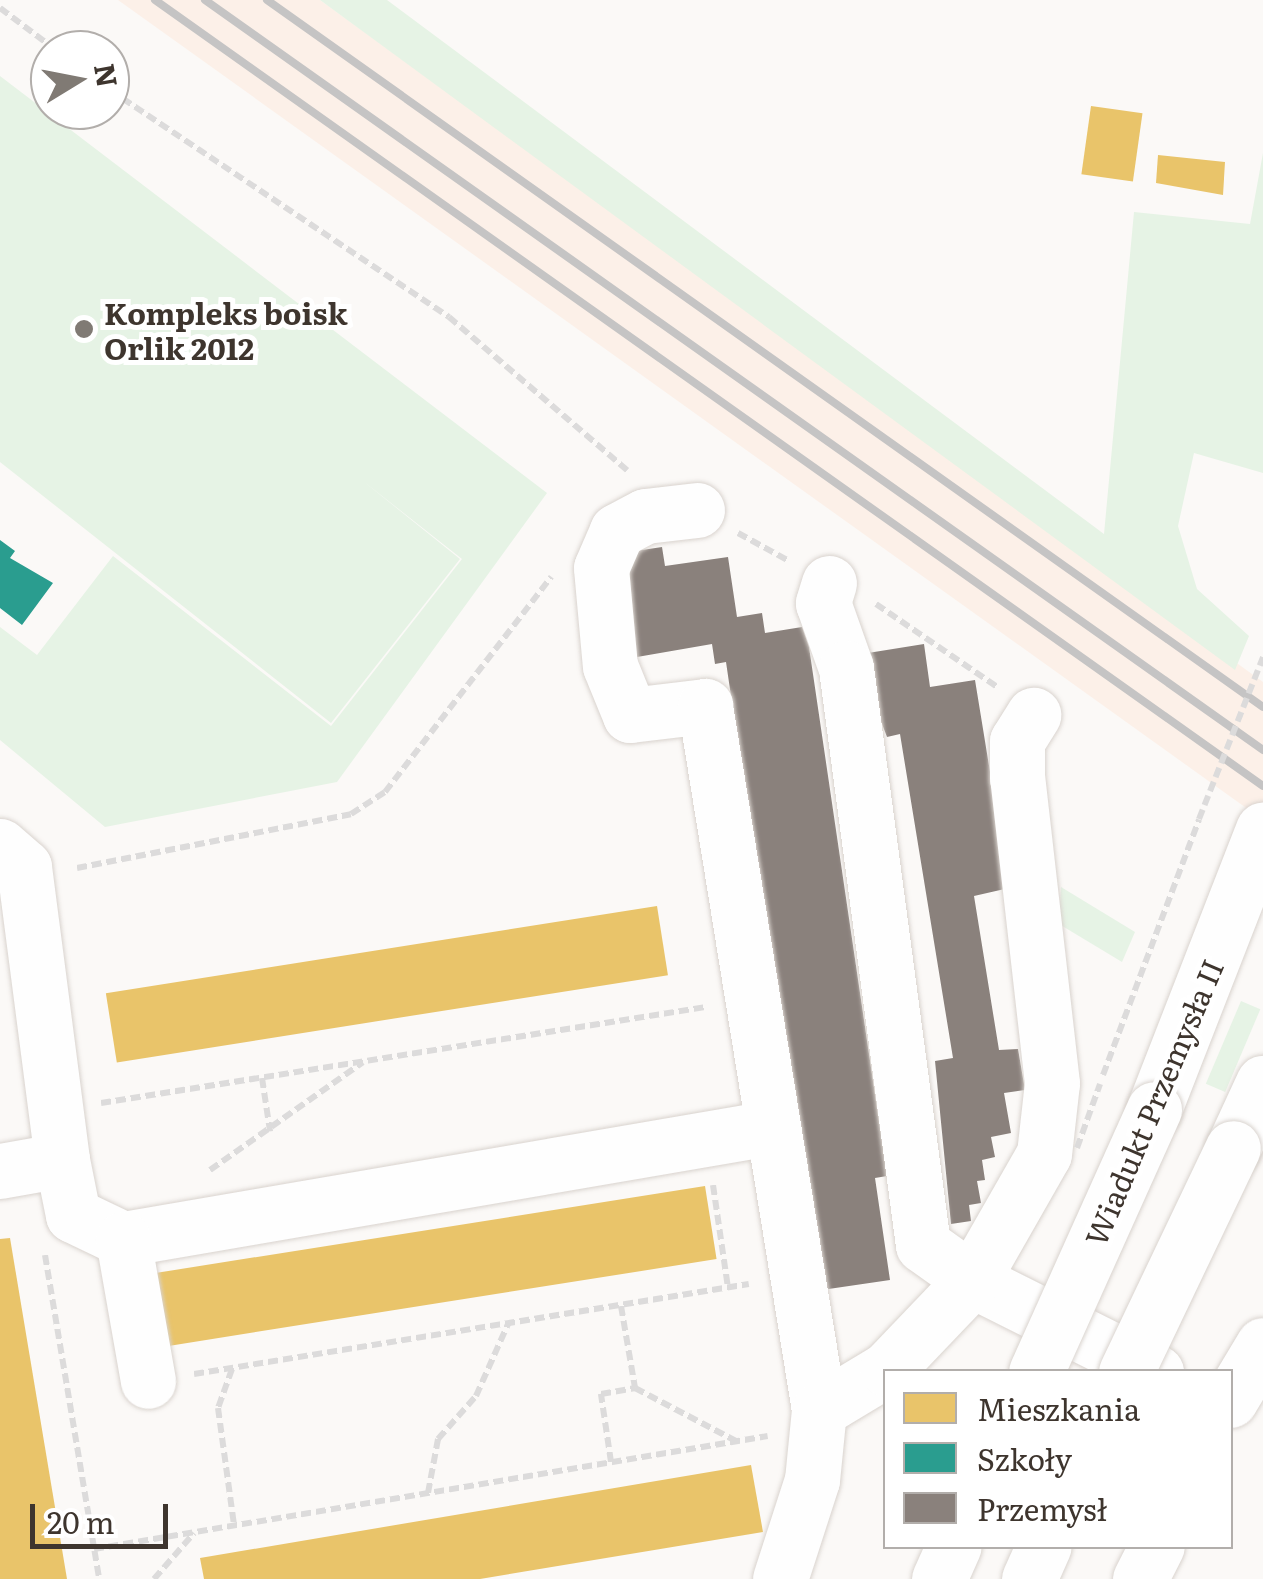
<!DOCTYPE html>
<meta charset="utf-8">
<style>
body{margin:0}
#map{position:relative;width:1263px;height:1579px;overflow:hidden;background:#fbf9f7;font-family:Literata,serif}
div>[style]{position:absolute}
.built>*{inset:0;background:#fcf0e8}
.green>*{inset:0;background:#e6f3e5;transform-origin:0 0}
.homes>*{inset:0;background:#e9c46a;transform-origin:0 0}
.schools>*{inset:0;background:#2a9d8f}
.industry>*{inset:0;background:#8a817c}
.path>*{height:6px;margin-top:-3px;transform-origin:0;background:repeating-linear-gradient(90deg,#dcdbdb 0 10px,transparent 0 15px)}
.roads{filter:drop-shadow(0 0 2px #d9d3ce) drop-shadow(0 0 2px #d9d3ce)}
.minor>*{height:55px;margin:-27.5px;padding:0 27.5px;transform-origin:27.5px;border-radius:27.5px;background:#fefefe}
.major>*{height:55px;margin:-27.5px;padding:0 27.5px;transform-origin:27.5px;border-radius:27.5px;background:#fefefe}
.rail>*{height:8px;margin:-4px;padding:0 4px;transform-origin:4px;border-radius:4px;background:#c5c4c4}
.path-bridge>*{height:6px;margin-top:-3px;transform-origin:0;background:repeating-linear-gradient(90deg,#dcdbdb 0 10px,transparent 0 15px)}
.bridges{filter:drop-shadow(0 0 2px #d9d3ce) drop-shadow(0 0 2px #d9d3ce)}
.major-bridge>*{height:55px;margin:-27.5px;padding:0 27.5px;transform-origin:27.5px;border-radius:27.5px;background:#fefefe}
.dots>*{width:28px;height:28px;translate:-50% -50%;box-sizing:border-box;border:5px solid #fff;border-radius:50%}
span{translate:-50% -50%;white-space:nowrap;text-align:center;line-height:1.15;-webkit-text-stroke:10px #fff;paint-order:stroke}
.poi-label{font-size:30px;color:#3e352e;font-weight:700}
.left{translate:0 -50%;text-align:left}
.street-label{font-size:30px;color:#3e352e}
.legend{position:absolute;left:883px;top:1369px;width:350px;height:180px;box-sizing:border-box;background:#fff;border:2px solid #b2aeab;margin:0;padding:12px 18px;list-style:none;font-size:30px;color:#3e352e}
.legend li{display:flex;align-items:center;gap:20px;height:50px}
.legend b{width:50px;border:2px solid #b2aeab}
.north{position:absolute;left:30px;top:30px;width:100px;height:100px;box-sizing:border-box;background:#fff;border:2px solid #b2aeab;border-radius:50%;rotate:80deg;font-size:28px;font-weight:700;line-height:40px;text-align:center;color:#3e352e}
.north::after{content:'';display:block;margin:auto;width:35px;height:45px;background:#807a74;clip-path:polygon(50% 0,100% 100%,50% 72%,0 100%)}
.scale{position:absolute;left:30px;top:1504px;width:138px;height:45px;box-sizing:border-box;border:5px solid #3e352e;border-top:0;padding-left:12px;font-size:30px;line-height:35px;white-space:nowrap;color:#3e352e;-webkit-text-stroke:8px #fff;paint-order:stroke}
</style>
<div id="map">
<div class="built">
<i style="clip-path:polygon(118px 0,320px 0,1263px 682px,1263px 820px)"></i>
</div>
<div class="green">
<i style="clip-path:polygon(320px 0,387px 0,1104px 534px,1134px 212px,1250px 224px,1263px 153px,1263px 473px,1194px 453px,1178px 526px,1197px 589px,1249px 636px,1235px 670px)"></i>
<i style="clip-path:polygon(0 76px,547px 493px,337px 782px,105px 827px,0 740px,0 627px,37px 655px,113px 556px,331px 726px,462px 559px,363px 481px,460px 559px,331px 723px,0 462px)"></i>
<i style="clip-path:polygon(1061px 887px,1135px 932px,1122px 962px,1059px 924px)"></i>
<i style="left:1241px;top:1001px;width:21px;height:90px;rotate:23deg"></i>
</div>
<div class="homes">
<i style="left:1091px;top:106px;width:52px;height:69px;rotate:8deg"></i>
<i style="clip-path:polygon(1158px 155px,1225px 162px,1223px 195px,1156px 183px)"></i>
<i style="left:657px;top:906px;width:70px;height:558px;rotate:81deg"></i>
<i style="left:705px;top:1186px;width:74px;height:558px;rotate:81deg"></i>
<i style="clip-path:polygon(10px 1238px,67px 1579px,0 1579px,0 1239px)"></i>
<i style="clip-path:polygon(751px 1465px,763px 1532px,480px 1579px,204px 1579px,200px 1558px)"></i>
</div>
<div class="schools">
<i style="clip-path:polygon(0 540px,15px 551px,10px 558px,53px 583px,22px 625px,0 608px)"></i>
</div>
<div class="industry">
<i style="clip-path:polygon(662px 547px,665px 566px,728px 557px,737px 617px,762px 613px,765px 633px,802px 627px,809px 647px,887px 1176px,875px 1178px,890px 1280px,808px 1292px,803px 1188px,726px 662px,715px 664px,712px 644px,637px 657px,622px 553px)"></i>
<i style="clip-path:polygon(924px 644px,930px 687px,975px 680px,1009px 888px,974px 896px,999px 1050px,1018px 1049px,1025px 1090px,1004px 1093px,1011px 1133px,991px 1137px,995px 1157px,982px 1160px,985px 1180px,977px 1181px,981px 1203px,969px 1205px,971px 1221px,951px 1224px,935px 1061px,953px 1058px,900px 734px,887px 737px,879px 716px,868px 653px)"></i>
</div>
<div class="path">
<i style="left:0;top:8px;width:70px;rotate:36.9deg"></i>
<i style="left:110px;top:90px;width:408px;rotate:33.8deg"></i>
<i style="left:449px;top:317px;width:235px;rotate:40.7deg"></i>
<i style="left:738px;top:533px;width:58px;rotate:28.8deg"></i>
<i style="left:876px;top:604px;width:147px;rotate:34.4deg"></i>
<i style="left:77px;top:868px;width:279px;rotate:-11.1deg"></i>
<i style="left:351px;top:814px;width:40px;rotate:-32.9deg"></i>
<i style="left:385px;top:792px;width:272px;rotate:-52.3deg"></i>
<i style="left:1103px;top:1075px;width:273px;rotate:-69.4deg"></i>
<i style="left:262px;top:1078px;width:54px;rotate:81.4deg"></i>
<i style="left:101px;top:1103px;width:613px;rotate:-9.02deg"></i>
<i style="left:210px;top:1170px;width:187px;rotate:-35.2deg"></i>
<i style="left:713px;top:1185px;width:104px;rotate:81.7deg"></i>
<i style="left:45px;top:1255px;width:328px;rotate:80.5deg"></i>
<i style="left:621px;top:1306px;width:83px;rotate:80.3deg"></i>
<i style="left:232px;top:1369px;width:41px;rotate:109.7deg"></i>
<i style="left:218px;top:1408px;width:118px;rotate:82.2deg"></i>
<i style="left:194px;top:1374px;width:562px;rotate:-9.21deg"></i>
<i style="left:611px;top:1462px;width:69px;rotate:-98.4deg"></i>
<i style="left:601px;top:1394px;width:35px;rotate:-10deg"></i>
<i style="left:635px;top:1388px;width:114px;rotate:27.7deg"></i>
<i style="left:428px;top:1493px;width:55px;rotate:-79.5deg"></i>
<i style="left:438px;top:1439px;width:57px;rotate:-48.5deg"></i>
<i style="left:476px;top:1396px;width:79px;rotate:-66deg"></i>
<i style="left:94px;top:1549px;width:683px;rotate:-9.52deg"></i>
<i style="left:154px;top:1579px;width:61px;rotate:-49deg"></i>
</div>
<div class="roads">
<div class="minor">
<i style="left:697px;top:510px;width:52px;rotate:173.4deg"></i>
<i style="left:645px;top:516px;width:32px;rotate:152deg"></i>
<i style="left:617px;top:531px;width:40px;rotate:113.4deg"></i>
<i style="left:601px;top:568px;width:98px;rotate:84.8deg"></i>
<i style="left:610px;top:666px;width:53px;rotate:67.8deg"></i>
<i style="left:630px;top:715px;width:76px;rotate:-6.8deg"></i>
<i style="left:705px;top:706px;width:713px;rotate:80.8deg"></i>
<i style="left:829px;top:583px;width:21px;rotate:107deg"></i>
<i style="left:823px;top:603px;width:69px;rotate:70.5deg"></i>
<i style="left:846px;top:668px;width:582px;rotate:82.4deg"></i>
<i style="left:923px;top:1245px;width:60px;rotate:35.5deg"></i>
<i style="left:972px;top:1280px;width:206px;rotate:26.6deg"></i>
<i style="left:0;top:846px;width:32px;rotate:41deg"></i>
<i style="left:24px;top:867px;width:295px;rotate:82.6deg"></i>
<i style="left:0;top:1171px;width:63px;rotate:-10.1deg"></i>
<i style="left:62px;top:1160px;width:56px;rotate:78.7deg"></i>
<i style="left:73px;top:1215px;width:55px;rotate:25.6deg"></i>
<i style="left:123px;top:1239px;width:655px;rotate:-9.75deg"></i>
<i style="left:123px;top:1239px;width:144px;rotate:80deg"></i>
<i style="left:1230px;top:1400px;width:64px;rotate:-59deg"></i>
<i style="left:780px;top:1579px;width:104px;rotate:-72.1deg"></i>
<i style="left:812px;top:1480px;width:70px;rotate:-84.3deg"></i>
<i style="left:819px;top:1410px;width:79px;rotate:-31.1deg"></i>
<i style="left:887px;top:1369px;width:123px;rotate:-46.3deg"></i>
<i style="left:972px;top:1280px;width:145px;rotate:-60.3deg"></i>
<i style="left:1044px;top:1154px;width:71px;rotate:-83.6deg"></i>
<i style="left:1052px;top:1083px;width:307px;rotate:-96.5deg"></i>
<i style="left:1017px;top:778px;width:37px;rotate:-90deg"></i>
<i style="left:1017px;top:741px;width:31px;rotate:-58deg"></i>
<i style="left:1140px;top:1579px;width:37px;rotate:-63deg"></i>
</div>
<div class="major">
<i style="left:1154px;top:1109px;width:300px;rotate:-68.7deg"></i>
<i style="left:1233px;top:1148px;width:72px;rotate:-65.2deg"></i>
<i style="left:939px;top:1579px;width:36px;rotate:-66deg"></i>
<i style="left:1029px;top:1579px;width:36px;rotate:-66deg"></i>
</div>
</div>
<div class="rail">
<i style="left:155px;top:0;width:1358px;rotate:35.35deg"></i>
<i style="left:205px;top:0;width:1297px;rotate:35.33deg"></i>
<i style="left:267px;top:0;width:1221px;rotate:35.37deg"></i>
</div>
<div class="path-bridge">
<i style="left:1199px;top:819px;width:174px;rotate:-68.4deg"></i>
<i style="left:1077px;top:1148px;width:68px;rotate:-70.2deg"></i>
</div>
<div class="bridges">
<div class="major-bridge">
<i style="left:1036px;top:1372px;width:288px;rotate:-65.8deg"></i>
<i style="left:1126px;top:1372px;width:248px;rotate:-64.5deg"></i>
</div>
</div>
<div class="dots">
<i style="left:84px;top:329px;background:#807a74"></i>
</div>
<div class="poi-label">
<span class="left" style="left:104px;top:329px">Kompleks boisk<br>Orlik 2012</span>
</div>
<div class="street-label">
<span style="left:1153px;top:1102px;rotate:-67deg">Wiadukt Przemysła II</span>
</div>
<ul class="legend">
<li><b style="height:28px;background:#e9c46a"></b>Mieszkania</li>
<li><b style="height:28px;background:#2a9d8f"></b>Szkoły</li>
<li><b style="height:28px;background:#8a817c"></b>Przemysł</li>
</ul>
<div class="north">N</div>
<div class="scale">20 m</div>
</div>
